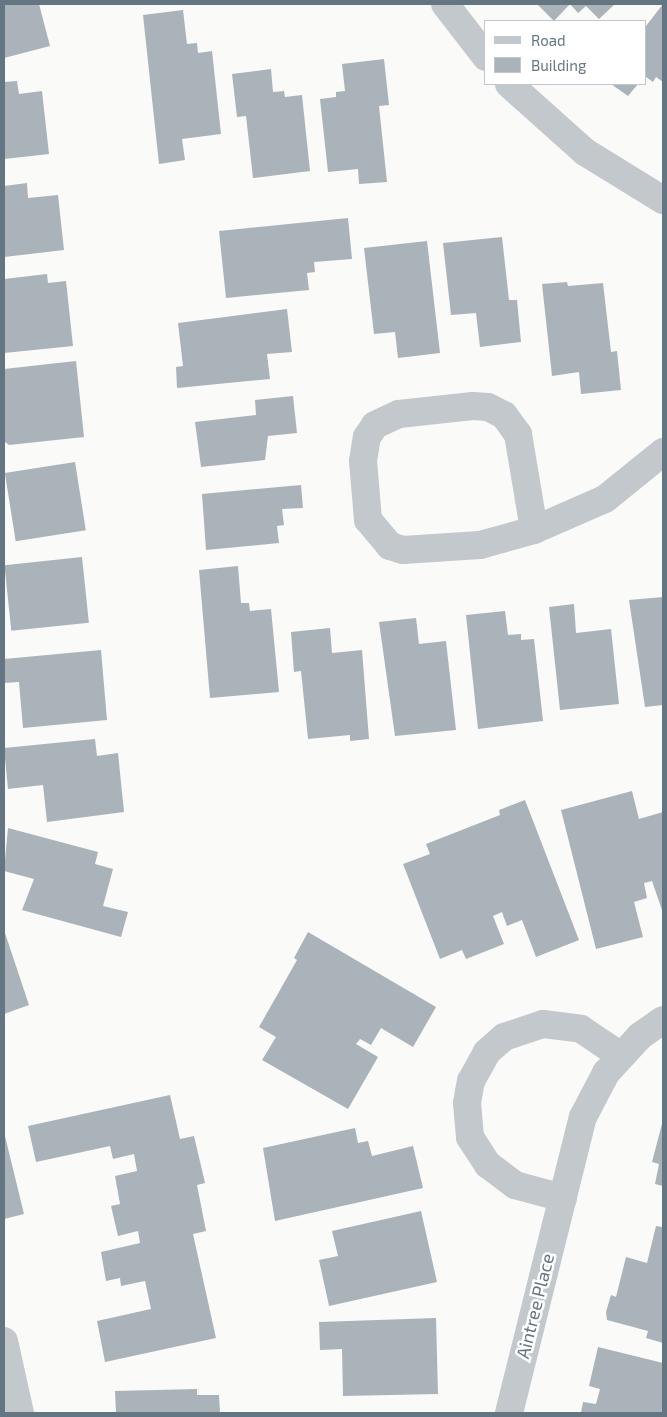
<!DOCTYPE html>
<style>
body{margin:0}
#map{position:relative;width:667px;height:1417px;overflow:hidden;background:#fafaf8;font-family:"Exo 2",sans-serif}
div>[style]{position:absolute}
.building>*{inset:0;background:#aab3b9;transform-origin:0 0}
.street>*{height:28px;margin:-14px;padding:0 14px;transform-origin:14px;border-radius:14px;background:#c3c8cc}
span{translate:-50% -50%;white-space:nowrap;text-align:center;line-height:1.15;-webkit-text-stroke:5px #fff;paint-order:stroke}
.street-label{font-size:18px;color:#657683}
.frame{position:absolute;inset:0;border:5px solid #657683;pointer-events:none}
.legend{position:absolute;left:484px;top:20px;width:162px;height:65px;box-sizing:border-box;background:#fff;border:1px solid #c1c8cd;margin:0;padding:6px 9px;list-style:none;font-size:15px;color:#657683}
.legend li{display:flex;align-items:center;gap:10px;height:25px}
.legend b{width:25px;border:1px solid #c1c8cd}
</style>
<div id="map">
<div class="building">
<i style="clip-path:polygon(4px 4px,39px 4px,50px 46px,4px 58px)"></i>
<i style="clip-path:polygon(537px 4px,615px 4px,599px 19px,586px 6px,578px 13px,570px 4px,554px 21px)"></i>
<i style="clip-path:polygon(663px 4px,663px 82px,656px 77px,653px 82px,646px 77px,646px 26px)"></i>
<i style="clip-path:polygon(183px 10px,187px 44px,197px 43px,198px 53px,212px 51px,221px 134px,182px 139px,185px 160px,159px 164px,143px 15px)"></i>
<i style="clip-path:polygon(384px 59px,389px 105px,379px 106px,387px 182px,359px 184px,358px 169px,328px 172px,320px 99px,336px 97px,336px 92px,345px 91px,342px 64px)"></i>
<i style="clip-path:polygon(271px 69px,273px 92px,284px 91px,285px 97px,302px 95px,310px 171px,253px 178px,246px 116px,237px 117px,232px 74px)"></i>
<i style="clip-path:polygon(17px 81px,19px 94px,42px 91px,49px 154px,4px 159px,4px 82px)"></i>
<i style="clip-path:polygon(611px 84px,638px 84px,628px 96px)"></i>
<i style="clip-path:polygon(27px 183px,28px 198px,58px 195px,64px 250px,4px 257px,4px 186px)"></i>
<i style="clip-path:polygon(348px 218px,352px 259px,314px 262px,315px 272px,307px 273px,309px 290px,226px 298px,219px 231px)"></i>
<i style="clip-path:polygon(502px 237px,509px 300px,517px 300px,521px 342px,480px 347px,476px 313px,451px 315px,443px 243px)"></i>
<i style="clip-path:polygon(427px 241px,440px 353px,398px 358px,395px 332px,374px 334px,364px 248px)"></i>
<i style="clip-path:polygon(47px 274px,48px 283px,66px 281px,73px 346px,4px 353px,4px 279px)"></i>
<i style="clip-path:polygon(567px 282px,568px 286px,603px 283px,611px 352px,617px 351px,621px 390px,581px 394px,579px 372px,552px 376px,542px 284px)"></i>
<i style="clip-path:polygon(287px 309px,292px 352px,267px 354px,270px 379px,177px 388px,176px 367px,183px 366px,178px 323px)"></i>
<i style="clip-path:polygon(76px 361px,84px 437px,9px 445px,5px 442px,4px 369px)"></i>
<i style="clip-path:polygon(293px 396px,297px 433px,268px 436px,265px 460px,201px 467px,195px 422px,256px 415px,255px 400px)"></i>
<i style="left:75px;top:462px;width:69px;height:71px;rotate:81deg"></i>
<i style="clip-path:polygon(301px 485px,303px 508px,282px 509px,284px 525px,277px 526px,279px 543px,206px 550px,202px 494px)"></i>
<i style="left:82px;top:557px;width:66px;height:78px;rotate:84deg"></i>
<i style="clip-path:polygon(238px 566px,241px 603px,249px 603px,250px 611px,271px 609px,279px 692px,210px 698px,199px 570px)"></i>
<i style="clip-path:polygon(663px 597px,663px 705px,645px 707px,629px 600px)"></i>
<i style="clip-path:polygon(574px 604px,576px 633px,611px 629px,619px 704px,560px 710px,549px 607px)"></i>
<i style="clip-path:polygon(505px 611px,508px 635px,521px 634px,521px 640px,534px 639px,543px 721px,478px 729px,466px 615px)"></i>
<i style="clip-path:polygon(416px 618px,419px 644px,446px 641px,456px 730px,395px 736px,379px 622px)"></i>
<i style="clip-path:polygon(330px 628px,332px 653px,362px 650px,369px 739px,350px 741px,350px 735px,308px 739px,301px 671px,294px 672px,291px 632px)"></i>
<i style="clip-path:polygon(101px 650px,107px 720px,23px 728px,19px 682px,4px 683px,4px 659px)"></i>
<i style="clip-path:polygon(95px 739px,97px 756px,118px 753px,124px 812px,47px 822px,43px 785px,8px 789px,4px 748px)"></i>
<i style="clip-path:polygon(632px 791px,639px 819px,663px 812px,663px 913px,652px 881px,644px 883px,647px 898px,634px 902px,643px 937px,596px 949px,561px 810px)"></i>
<i style="clip-path:polygon(525px 800px,579px 940px,536px 957px,522px 920px,507px 926px,502px 912px,493px 916px,504px 944px,466px 959px,462px 950px,440px 959px,403px 864px,430px 854px,426px 844px,500px 815px,499px 810px)"></i>
<i style="clip-path:polygon(8px 828px,98px 852px,95px 864px,113px 869px,103px 906px,128px 912px,121px 937px,22px 910px,34px 879px,4px 871px)"></i>
<i style="clip-path:polygon(4px 930px,29px 1005px,4px 1014px)"></i>
<i style="clip-path:polygon(308px 932px,436px 1007px,413px 1047px,381px 1028px,371px 1045px,360px 1039px,356px 1044px,378px 1057px,348px 1109px,262px 1060px,276px 1037px,259px 1027px,297px 960px,294px 958px)"></i>
<i style="clip-path:polygon(170px 1095px,180px 1139px,194px 1136px,205px 1183px,197px 1185px,206px 1231px,193px 1234px,216px 1338px,105px 1362px,97px 1321px,151px 1309px,145px 1281px,121px 1286px,120px 1278px,106px 1281px,101px 1252px,140px 1243px,138px 1231px,118px 1236px,111px 1206px,120px 1204px,115px 1176px,137px 1171px,134px 1154px,113px 1159px,110px 1146px,36px 1162px,28px 1126px)"></i>
<i style="clip-path:polygon(663px 1120px,663px 1186px,655px 1184px,659px 1164px,652px 1162px)"></i>
<i style="clip-path:polygon(355px 1128px,358px 1143px,368px 1141px,372px 1156px,413px 1146px,423px 1188px,275px 1221px,263px 1148px)"></i>
<i style="clip-path:polygon(4px 1132px,24px 1214px,4px 1219px)"></i>
<i style="clip-path:polygon(421px 1211px,437px 1282px,329px 1306px,319px 1260px,338px 1256px,332px 1231px)"></i>
<i style="clip-path:polygon(656px 1226px,663px 1227px,663px 1343px,646px 1338px,648px 1331px,607px 1320px,606px 1312px,611px 1295px,616px 1297px,626px 1257px,647px 1263px)"></i>
<i style="clip-path:polygon(436px 1318px,438px 1394px,343px 1396px,342px 1349px,320px 1350px,319px 1322px)"></i>
<i style="clip-path:polygon(598px 1347px,663px 1363px,663px 1413px,581px 1413px,583px 1402px,596px 1404px,600px 1389px,589px 1386px)"></i>
<i style="clip-path:polygon(197px 1389px,197px 1395px,219px 1395px,220px 1413px,116px 1413px,115px 1391px)"></i>
</div>
<div class="street">
<i style="left:445px;top:4px;width:67px;rotate:52.3deg"></i>
<i style="left:509px;top:84px;width:102px;rotate:41.8deg"></i>
<i style="left:585px;top:152px;width:92px;rotate:31.6deg"></i>
<i style="left:473px;top:406px;width:15px;rotate:4deg"></i>
<i style="left:488px;top:407px;width:18px;rotate:27deg"></i>
<i style="left:504px;top:415px;width:24px;rotate:54deg"></i>
<i style="left:518px;top:434px;width:97px;rotate:80.5deg"></i>
<i style="left:534px;top:530px;width:56px;rotate:164.5deg"></i>
<i style="left:480px;top:545px;width:77px;rotate:176.3deg"></i>
<i style="left:403px;top:550px;width:14px;rotate:-163deg"></i>
<i style="left:390px;top:546px;width:34px;rotate:-130deg"></i>
<i style="left:368px;top:520px;width:59px;rotate:-94.8deg"></i>
<i style="left:363px;top:461px;width:24px;rotate:-81deg"></i>
<i style="left:367px;top:437px;width:14px;rotate:-56deg"></i>
<i style="left:375px;top:425px;width:26px;rotate:-25deg"></i>
<i style="left:399px;top:414px;width:74px;rotate:-6.2deg"></i>
<i style="left:534px;top:530px;width:77px;rotate:-23.6deg"></i>
<i style="left:605px;top:499px;width:75px;rotate:-39deg"></i>
<i style="left:563px;top:1198px;width:50px;rotate:-164.8deg"></i>
<i style="left:515px;top:1185px;width:34px;rotate:-143deg"></i>
<i style="left:488px;top:1165px;width:33px;rotate:-123deg"></i>
<i style="left:470px;top:1137px;width:34px;rotate:-95deg"></i>
<i style="left:467px;top:1103px;width:22px;rotate:-80deg"></i>
<i style="left:471px;top:1081px;width:33px;rotate:-61deg"></i>
<i style="left:487px;top:1052px;width:23px;rotate:-41deg"></i>
<i style="left:504px;top:1037px;width:41px;rotate:-18.4deg"></i>
<i style="left:543px;top:1024px;width:38px;rotate:7deg"></i>
<i style="left:581px;top:1029px;width:48px;rotate:34deg"></i>
<i style="left:4px;top:1341px;width:74px;rotate:77.5deg"></i>
<i style="left:509px;top:1413px;width:305px;rotate:-76deg"></i>
<i style="left:583px;top:1117px;width:50px;rotate:-62.4deg"></i>
<i style="left:606px;top:1073px;width:50px;rotate:-47.4deg"></i>
<i style="left:640px;top:1036px;width:28px;rotate:-35deg"></i>
</div>
<div class="street-label">
<span style="left:535px;top:1306px;rotate:-76deg">Aintree Place</span>
</div>
<div class="frame"></div>
<ul class="legend">
<li><b style="height:6px;background:#c3c8cc"></b>Road</li>
<li><b style="height:14px;background:#aab3b9"></b>Building</li>
</ul>
</div>
